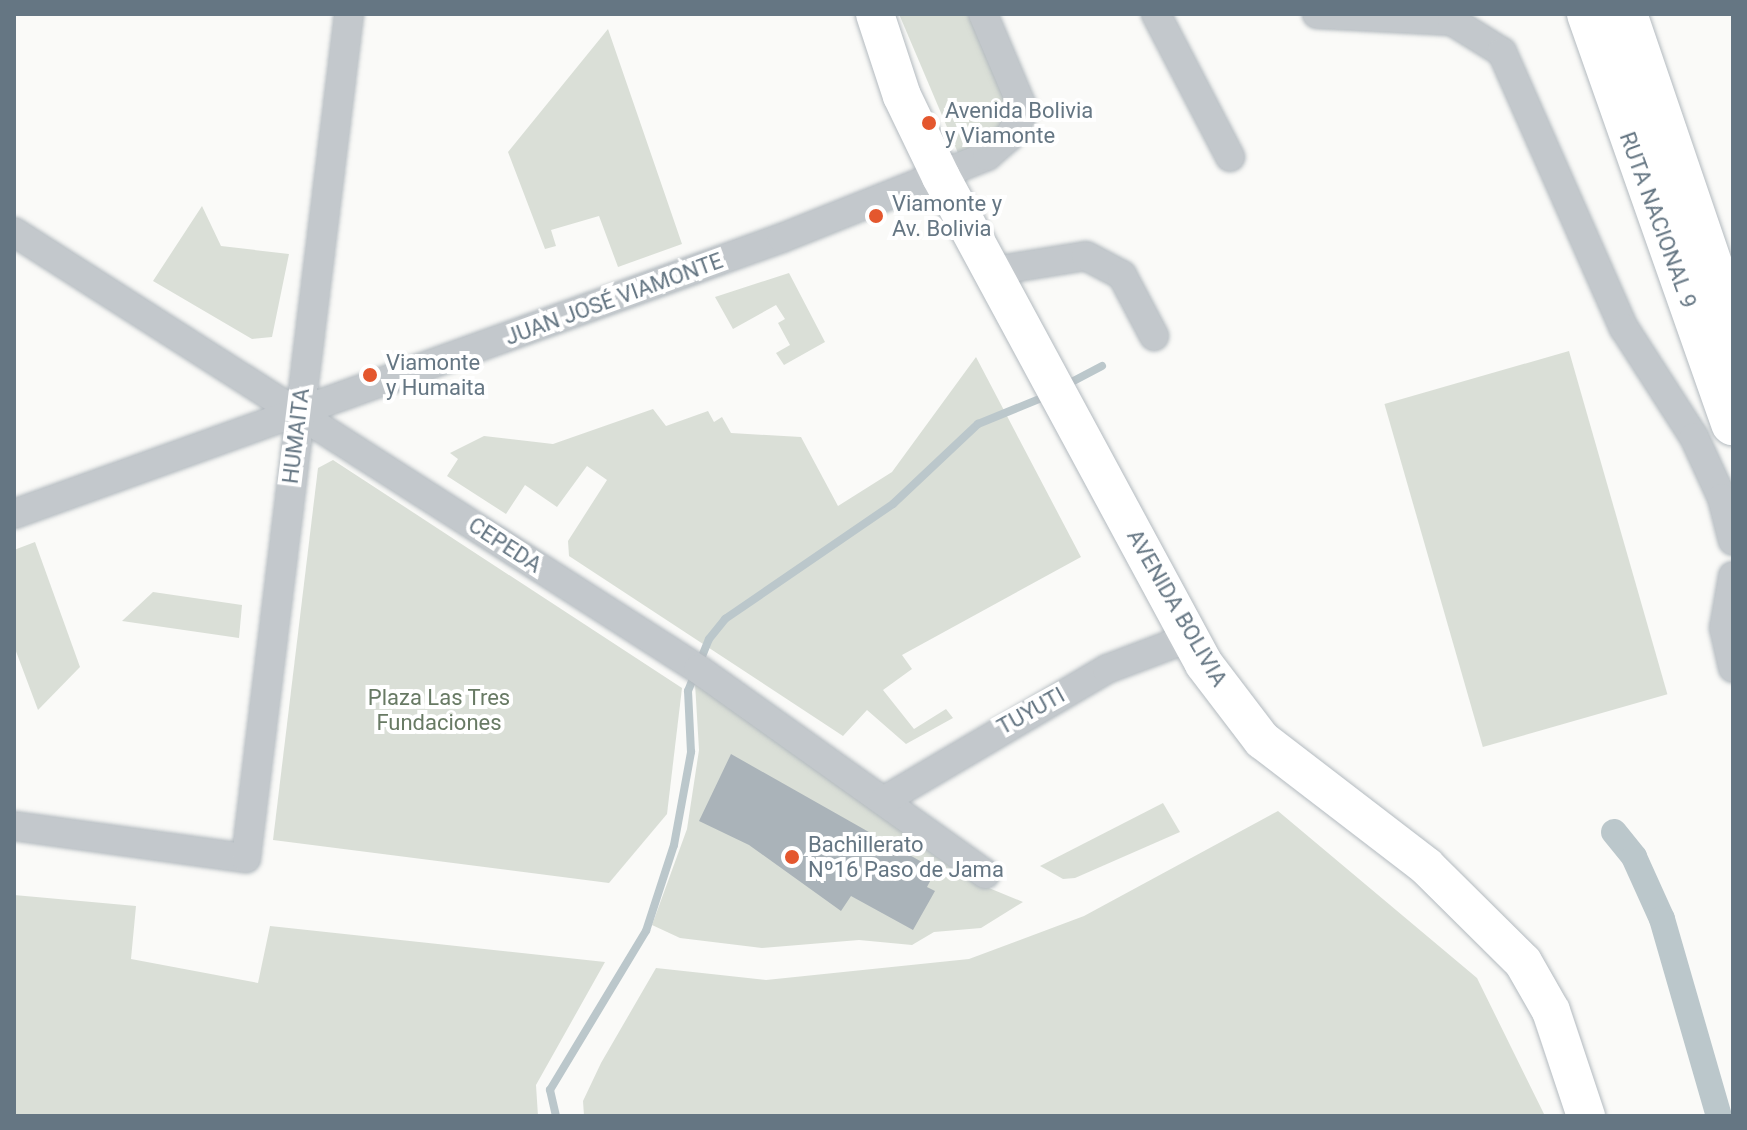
<!DOCTYPE html>
<meta charset="utf-8">
<style>
body{margin:0}
#map{position:relative;width:1747px;height:1130px;overflow:hidden;background:#fafaf8;font-family:Roboto,sans-serif}
div>[style]{position:absolute}
.green>*{inset:0;background:#dadfd7;transform-origin:0 0}
.stream>*{height:8px;margin:-4px;padding:0 4px;transform-origin:4px;border-radius:4px;background:#bbc7cb}
.canal>*{height:26px;margin:-13px;padding:0 13px;transform-origin:13px;border-radius:13px;background:#bbc7cb}
.building>*{inset:0;background:#aab3b9}
.roads{filter:drop-shadow(0 0 2px #b3babf) drop-shadow(0 0 2px #b3babf)}
.street>*{height:28px;margin:-14px;padding:0 14px;transform-origin:14px;border-radius:14px;background:#c3c8cc}
.secondary>*{height:38px;margin:-19px;padding:0 19px;transform-origin:19px;border-radius:19px;background:#fff}
.highway>*{height:44px;margin:-22px;padding:0 22px;transform-origin:22px;border-radius:22px;background:#fff}
.dots>*{width:22px;height:22px;translate:-50% -50%;box-sizing:border-box;border:4px solid #fff;border-radius:50%}
span{translate:-50% -50%;white-space:nowrap;text-align:center;line-height:1.15;-webkit-text-stroke:8px #fff;paint-order:stroke}
.poi-label{font-size:22px;color:#657683}
.left{translate:0 -50%;text-align:left}
.street-label{font-size:22px;color:#657683}
.park-label{font-size:22px;color:#687a64}
.frame{position:absolute;inset:0;border:16px solid #657683;pointer-events:none}
</style>
<div id="map">
<div class="green">
<i style="clip-path:polygon(899px 14px,975px 14px,1011px 107px,990px 143px,958px 153px)"></i>
<i style="clip-path:polygon(608px 29px,682px 244px,618px 267px,599px 216px,551px 230px,556px 246px,545px 249px,508px 152px)"></i>
<i style="clip-path:polygon(202px 206px,221px 246px,289px 254px,272px 337px,252px 339px,153px 281px)"></i>
<i style="clip-path:polygon(789px 273px,825px 342px,784px 365px,776px 353px,790px 345px,778px 323px,785px 319px,776px 305px,733px 329px,715px 297px)"></i>
<i style="left:1569px;top:351px;width:357px;height:192px;rotate:74deg"></i>
<i style="clip-path:polygon(976px 357px,1081px 557px,902px 655px,912px 669px,883px 690px,914px 729px,946px 709px,953px 718px,906px 744px,867px 710px,843px 736px,569px 556px,568px 541px,607px 480px,587px 466px,557px 507px,525px 485px,506px 514px,447px 476px,458px 459px,450px 453px,484px 436px,553px 444px,653px 409px,666px 426px,708px 411px,714px 422px,722px 417px,731px 433px,801px 437px,838px 506px,892px 472px)"></i>
<i style="clip-path:polygon(333px 460px,682px 688px,667px 814px,609px 883px,273px 840px,318px 468px)"></i>
<i style="clip-path:polygon(35px 542px,80px 667px,38px 710px,14px 646px,14px 550px)"></i>
<i style="clip-path:polygon(153px 592px,242px 605px,239px 638px,122px 621px)"></i>
<i style="clip-path:polygon(695px 683px,972px 881px,1023px 902px,981px 928px,934px 932px,912px 945px,859px 940px,762px 948px,680px 938px,652px 925px,687px 829px,699px 750px)"></i>
<i style="clip-path:polygon(1163px 803px,1180px 832px,1075px 878px,1063px 879px,1040px 866px)"></i>
<i style="clip-path:polygon(1278px 811px,1477px 978px,1545px 1116px,584px 1116px,583px 1101px,601px 1063px,656px 968px,766px 980px,969px 959px,1084px 916px)"></i>
<i style="clip-path:polygon(14px 895px,136px 906px,131px 959px,258px 983px,270px 926px,605px 962px,536px 1085px,538px 1116px,14px 1116px)"></i>
</div>
<div class="stream">
<i style="left:1064px;top:386px;width:43px;rotate:-27.8deg"></i>
<i style="left:556px;top:1116px;width:27px;rotate:-103deg"></i>
<i style="left:550px;top:1090px;width:186px;rotate:-58.9deg"></i>
<i style="left:646px;top:931px;width:90px;rotate:-72deg"></i>
<i style="left:674px;top:845px;width:95px;rotate:-79.6deg"></i>
<i style="left:691px;top:752px;width:61px;rotate:-92.8deg"></i>
<i style="left:688px;top:691px;width:56px;rotate:-68deg"></i>
<i style="left:709px;top:639px;width:26px;rotate:-51deg"></i>
<i style="left:725px;top:619px;width:204px;rotate:-34.4deg"></i>
<i style="left:893px;top:504px;width:117px;rotate:-43.3deg"></i>
<i style="left:978px;top:424px;width:77px;rotate:-22.2deg"></i>
</div>
<div class="canal">
<i style="left:1614px;top:832px;width:32px;rotate:51deg"></i>
<i style="left:1634px;top:857px;width:68px;rotate:65.7deg"></i>
<i style="left:1662px;top:919px;width:205px;rotate:73.9deg"></i>
</div>
<div class="building">
<i style="clip-path:polygon(731px 754px,936px 870px,927px 887px,935px 891px,913px 930px,851px 896px,841px 911px,749px 845px,699px 821px)"></i>
</div>
<div class="roads">
<div class="street">
<i style="left:1156px;top:14px;width:161px;rotate:62.6deg"></i>
<i style="left:1317px;top:14px;width:135px;rotate:3deg"></i>
<i style="left:1452px;top:21px;width:59px;rotate:31.8deg"></i>
<i style="left:1502px;top:52px;width:302px;rotate:66.2deg"></i>
<i style="left:1624px;top:328px;width:130px;rotate:57.3deg"></i>
<i style="left:1694px;top:437px;width:67px;rotate:65.3deg"></i>
<i style="left:1722px;top:498px;width:44px;rotate:75.7deg"></i>
<i style="left:14px;top:232px;width:812px;rotate:32.57deg"></i>
<i style="left:698px;top:669px;width:353px;rotate:35.5deg"></i>
<i style="left:993px;top:271px;width:94px;rotate:-9.2deg"></i>
<i style="left:1086px;top:256px;width:41px;rotate:27.8deg"></i>
<i style="left:1122px;top:275px;width:69px;rotate:62.3deg"></i>
<i style="left:14px;top:514px;width:816px;rotate:-19.77deg"></i>
<i style="left:782px;top:238px;width:221px;rotate:-21.8deg"></i>
<i style="left:987px;top:156px;width:29px;rotate:-41deg"></i>
<i style="left:1009px;top:137px;width:30px;rotate:-60deg"></i>
<i style="left:1024px;top:111px;width:105px;rotate:-112.9deg"></i>
<i style="left:1733px;top:576px;width:53px;rotate:99.8deg"></i>
<i style="left:1724px;top:628px;width:41px;rotate:77.3deg"></i>
<i style="left:883px;top:801px;width:260px;rotate:-30.5deg"></i>
<i style="left:1107px;top:669px;width:88px;rotate:-20.7deg"></i>
<i style="left:14px;top:826px;width:234px;rotate:7.9deg"></i>
<i style="left:246px;top:858px;width:850px;rotate:-83.04deg"></i>
</div>
<div class="secondary">
<i style="left:875px;top:14px;width:86px;rotate:71.8deg"></i>
<i style="left:902px;top:96px;width:90px;rotate:64.3deg"></i>
<i style="left:941px;top:177px;width:553px;rotate:61.63deg"></i>
<i style="left:1204px;top:664px;width:96px;rotate:52.7deg"></i>
<i style="left:1262px;top:740px;width:207px;rotate:37.5deg"></i>
<i style="left:1426px;top:866px;width:136px;rotate:44.7deg"></i>
<i style="left:1523px;top:962px;width:56px;rotate:60.3deg"></i>
<i style="left:1551px;top:1011px;width:111px;rotate:71.6deg"></i>
</div>
<div class="highway">
<i style="left:1589px;top:14px;width:434px;rotate:70.6deg"></i>
<i style="left:1625px;top:14px;width:335px;rotate:71.2deg"></i>
</div>
</div>
<div class="dots">
<i style="left:929px;top:123px;background:#e4572e"></i>
<i style="left:876px;top:216px;background:#e4572e"></i>
<i style="left:370px;top:375px;background:#e4572e"></i>
<i style="left:792px;top:857px;background:#e4572e"></i>
</div>
<div class="poi-label">
<span class="left" style="left:945px;top:123px">Avenida Bolivia<br>y Viamonte</span>
<span class="left" style="left:892px;top:216px">Viamonte y<br>Av. Bolivia</span>
<span class="left" style="left:386px;top:375px">Viamonte<br>y Humaita</span>
<span class="left" style="left:808px;top:857px">Bachillerato<br>Nº16 Paso de Jama</span>
</div>
<div class="street-label">
<span style="left:1658px;top:220px;rotate:70deg">RUTA NACIONAL 9</span>
<span style="left:614px;top:299px;rotate:-20deg">JUAN JOSÉ VIAMONTE</span>
<span style="left:296px;top:436px;rotate:-83deg">HUMAITA</span>
<span style="left:505px;top:545px;rotate:33deg">CEPEDA</span>
<span style="left:1177px;top:608px;rotate:60deg">AVENIDA BOLIVIA</span>
<span style="left:1031px;top:711px;rotate:-29deg">TUYUTI</span>
</div>
<div class="park-label">
<span style="left:439px;top:710px">Plaza Las Tres<br>Fundaciones</span>
</div>
<div class="frame"></div>
</div>
